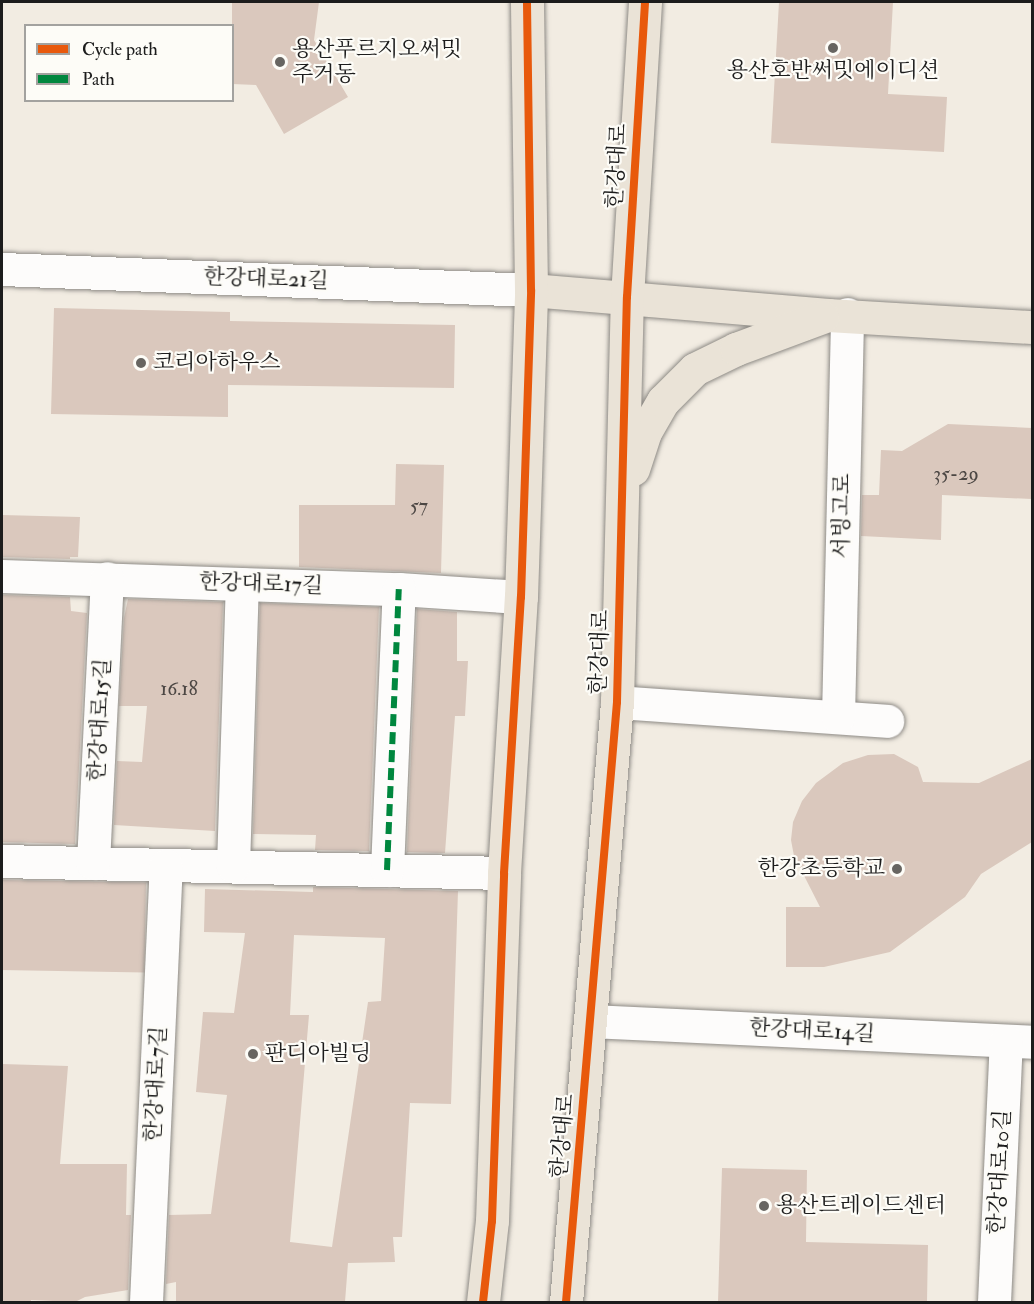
<!DOCTYPE html>
<meta charset="utf-8">
<style>
body{margin:0}
#map{position:relative;width:1034px;height:1304px;overflow:hidden;background:#f2ece2;font-family:"IM FELL Double Pica","Noto Serif KR",serif}
div>[style]{position:absolute}
.building>*{inset:0;background:#dac8bd;transform-origin:0 0}
.roads{filter:drop-shadow(0 0 2px #8e8b86) drop-shadow(0 0 2px #8e8b86)}
.minor>*{height:33px;margin:-16.5px;padding:0 16.5px;transform-origin:16.5px;border-radius:16.5px;background:#fdfcfb}
.major>*{height:33px;margin:-16.5px;padding:0 16.5px;transform-origin:16.5px;border-radius:16.5px;background:#eae3d7}
.quiet>*{height:6px;margin-top:-3px;transform-origin:0;background:repeating-linear-gradient(90deg,#00873e 0 12px,transparent 0 18px)}
.cycleway>*{height:8px;margin:-4px;padding:0 4px;transform-origin:4px;border-radius:4px;background:#e8590c}
.dots>*{width:16px;height:16px;translate:-50% -50%;box-sizing:border-box;border:3px solid #fdfcf7;border-radius:50%}
span{translate:-50% -50%;white-space:nowrap;text-align:center;line-height:1.15;-webkit-text-stroke:4.5px #fdfcf7;paint-order:stroke}
.number-label{font-size:20px;color:#4c4744}
.number-label span{-webkit-text-stroke-width:0}
.poi-label{font-size:22px;color:#1c1c1c}
.left{translate:0 -50%;text-align:left}
.right{translate:-100% -50%;text-align:right}
.street-label{font-size:22px;color:#1c1c1c}
.frame{position:absolute;inset:0;border:3px solid #1c1c1c;pointer-events:none}
.legend{position:absolute;left:24px;top:24px;width:210px;height:78px;box-sizing:border-box;background:#fdfcf7;border:2px solid #a3a29f;margin:0;padding:8px 10px;list-style:none;font-size:18px;color:#1c1c1c}
.legend li{display:flex;align-items:center;gap:12px;height:30px}
.legend b{width:30px;border:2px solid #a3a29f}
</style>
<div id="map">
<div class="building">
<i style="clip-path:polygon(232px 2px,319px 2px,314px 40px,348px 97px,284px 134px,256px 85px,232px 84px)"></i>
<i style="clip-path:polygon(779px 2px,893px 2px,888px 94px,947px 97px,944px 152px,771px 143px)"></i>
<i style="clip-path:polygon(54px 308px,230px 312px,230px 321px,455px 325px,454px 388px,228px 385px,228px 417px,51px 414px)"></i>
<i style="clip-path:polygon(948px 424px,1032px 428px,1032px 499px,942px 495px,941px 540px,861px 536px,862px 495px,879px 495px,881px 450px,902px 451px)"></i>
<i style="clip-path:polygon(396px 464px,444px 465px,441px 573px,299px 567px,299px 505px,395px 505px)"></i>
<i style="clip-path:polygon(2px 515px,80px 517px,78px 557px,70px 557px,70px 559px,2px 557px)"></i>
<i style="clip-path:polygon(2px 595px,70px 597px,71px 611px,87px 613px,75px 844px,2px 842px)"></i>
<i style="clip-path:polygon(128px 599px,223px 602px,215px 831px,114px 825px,117px 761px,142px 762px,147px 706px,119px 706px,124px 618px)"></i>
<i style="clip-path:polygon(260px 603px,379px 607px,369px 851px,315px 850px,316px 835px,253px 834px)"></i>
<i style="clip-path:polygon(417px 609px,457px 612px,457px 661px,468px 661px,465px 716px,455px 716px,445px 853px,407px 852px)"></i>
<i style="clip-path:polygon(894px 754px,918px 767px,923px 782px,979px 783px,1032px 759px,1032px 842px,981px 874px,965px 897px,890px 952px,824px 967px,786px 967px,786px 907px,820px 907px,794px 856px,791px 840px,793px 822px,802px 801px,816px 783px,843px 763px,868px 755px)"></i>
<i style="left:2px;top:880px;width:144px;height:90px;rotate:1deg"></i>
<i style="clip-path:polygon(evenodd,313px 887px,458px 891px,451px 1104px,410px 1103px,402px 1237px,393px 1237px,395px 1262px,348px 1263px,345px 1302px,176px 1302px,176px 1282px,166px 1284px,169px 1215px,211px 1214px,227px 1095px,196px 1092px,203px 1012px,234px 1013px,245px 933px,204px 932px,205px 889px,313px 892px,313px 887px,294px 935px,385px 938px,381px 1001px,368px 1002px,332px 1247px,290px 1242px,309px 1015px,290px 1015px,294px 935px)"></i>
<i style="clip-path:polygon(2px 1064px,68px 1066px,60px 1164px,127px 1164px,126px 1215px,131px 1215px,128px 1290px,85px 1297px,75px 1302px,31px 1300px,31px 1302px,2px 1302px)"></i>
<i style="clip-path:polygon(722px 1168px,807px 1170px,806px 1242px,928px 1245px,927px 1302px,718px 1302px)"></i>
</div>
<div class="roads">
<div class="minor">
<i style="left:2px;top:269px;width:529px;rotate:2.27deg"></i>
<i style="left:2px;top:576px;width:397px;rotate:1.9deg"></i>
<i style="left:399px;top:589px;width:122px;rotate:3.8deg"></i>
<i style="left:617px;top:702px;width:271px;rotate:4deg"></i>
<i style="left:838px;top:717px;width:403px;rotate:-88.7deg"></i>
<i style="left:2px;top:861px;width:502px;rotate:1.37deg"></i>
<i style="left:93px;top:863px;width:285px;rotate:-87.2deg"></i>
<i style="left:233px;top:866px;width:282px;rotate:-88.2deg"></i>
<i style="left:387px;top:870px;width:281px;rotate:-87.6deg"></i>
<i style="left:591px;top:1021px;width:441px;rotate:2.7deg"></i>
<i style="left:146px;top:1302px;width:437px;rotate:-87.4deg"></i>
<i style="left:994px;top:1302px;width:261px;rotate:-87.4deg"></i>
</div>
<div class="major">
<i style="left:531px;top:290px;width:298px;rotate:4.8deg"></i>
<i style="left:828px;top:315px;width:204px;rotate:3.4deg"></i>
<i style="left:633px;top:469px;width:39px;rotate:-72deg"></i>
<i style="left:645px;top:432px;width:36px;rotate:-60deg"></i>
<i style="left:663px;top:401px;width:45px;rotate:-45deg"></i>
<i style="left:695px;top:369px;width:46px;rotate:-26deg"></i>
<i style="left:736px;top:349px;width:92px;rotate:-20.4deg"></i>
<i style="left:483px;top:1302px;width:81px;rotate:-83.7deg"></i>
<i style="left:492px;top:1221px;width:348px;rotate:-88deg"></i>
<i style="left:504px;top:873px;width:277px;rotate:-86.5deg"></i>
<i style="left:521px;top:597px;width:307px;rotate:-88.1deg"></i>
<i style="left:531px;top:290px;width:288px;rotate:-90.8deg"></i>
<i style="left:566px;top:1302px;width:602px;rotate:-85.14deg"></i>
<i style="left:617px;top:702px;width:405px;rotate:-88.6deg"></i>
<i style="left:627px;top:297px;width:296px;rotate:-86.5deg"></i>
</div>
</div>
<div class="quiet">
<i style="left:387px;top:870px;width:281px;rotate:-87.6deg"></i>
</div>
<div class="cycleway">
<i style="left:483px;top:1302px;width:81px;rotate:-83.7deg"></i>
<i style="left:492px;top:1221px;width:348px;rotate:-88deg"></i>
<i style="left:504px;top:873px;width:277px;rotate:-86.5deg"></i>
<i style="left:521px;top:597px;width:307px;rotate:-88.1deg"></i>
<i style="left:531px;top:290px;width:288px;rotate:-90.8deg"></i>
<i style="left:566px;top:1302px;width:602px;rotate:-85.14deg"></i>
<i style="left:617px;top:702px;width:405px;rotate:-88.6deg"></i>
<i style="left:627px;top:297px;width:296px;rotate:-86.5deg"></i>
</div>
<div class="dots">
<i style="left:833px;top:48px;background:#676561"></i>
<i style="left:280px;top:62px;background:#676561"></i>
<i style="left:141px;top:363px;background:#676561"></i>
<i style="left:897px;top:869px;background:#676561"></i>
<i style="left:253px;top:1054px;background:#676561"></i>
<i style="left:764px;top:1206px;background:#676561"></i>
</div>
<div class="number-label">
<span style="left:956px;top:473px">35-29</span>
<span style="left:419px;top:505px">57</span>
<span style="left:179px;top:688px">16.18</span>
</div>
<div class="poi-label">
<span class="left" style="left:292px;top:62px">용산푸르지오써밋<br>주거동</span>
<span style="left:833px;top:71px">용산호반써밋에이디션</span>
<span class="left" style="left:153px;top:363px">코리아하우스</span>
<span class="right" style="left:885px;top:869px">한강초등학교</span>
<span class="left" style="left:265px;top:1054px">판디아빌딩</span>
<span class="left" style="left:776px;top:1206px">용산트레이드센터</span>
</div>
<div class="street-label">
<span style="left:617px;top:166px;rotate:-87deg">한강대로</span>
<span style="left:266px;top:279px;rotate:2deg">한강대로21길</span>
<span style="left:842px;top:516px;rotate:-89deg">서빙고로</span>
<span style="left:261px;top:584px;rotate:2deg">한강대로17길</span>
<span style="left:600px;top:652px;rotate:-88deg">한강대로</span>
<span style="left:100px;top:720px;rotate:-87deg">한강대로15길</span>
<span style="left:812px;top:1031px;rotate:3deg">한강대로14길</span>
<span style="left:156px;top:1084px;rotate:-87deg">한강대로7길</span>
<span style="left:563px;top:1136px;rotate:-85deg">한강대로</span>
<span style="left:1000px;top:1172px;rotate:-87deg">한강대로10길</span>
</div>
<div class="frame"></div>
<ul class="legend">
<li><b style="height:8px;background:#e8590c"></b>Cycle path</li>
<li><b style="height:8px;background:#00873e"></b>Path</li>
</ul>
</div>
